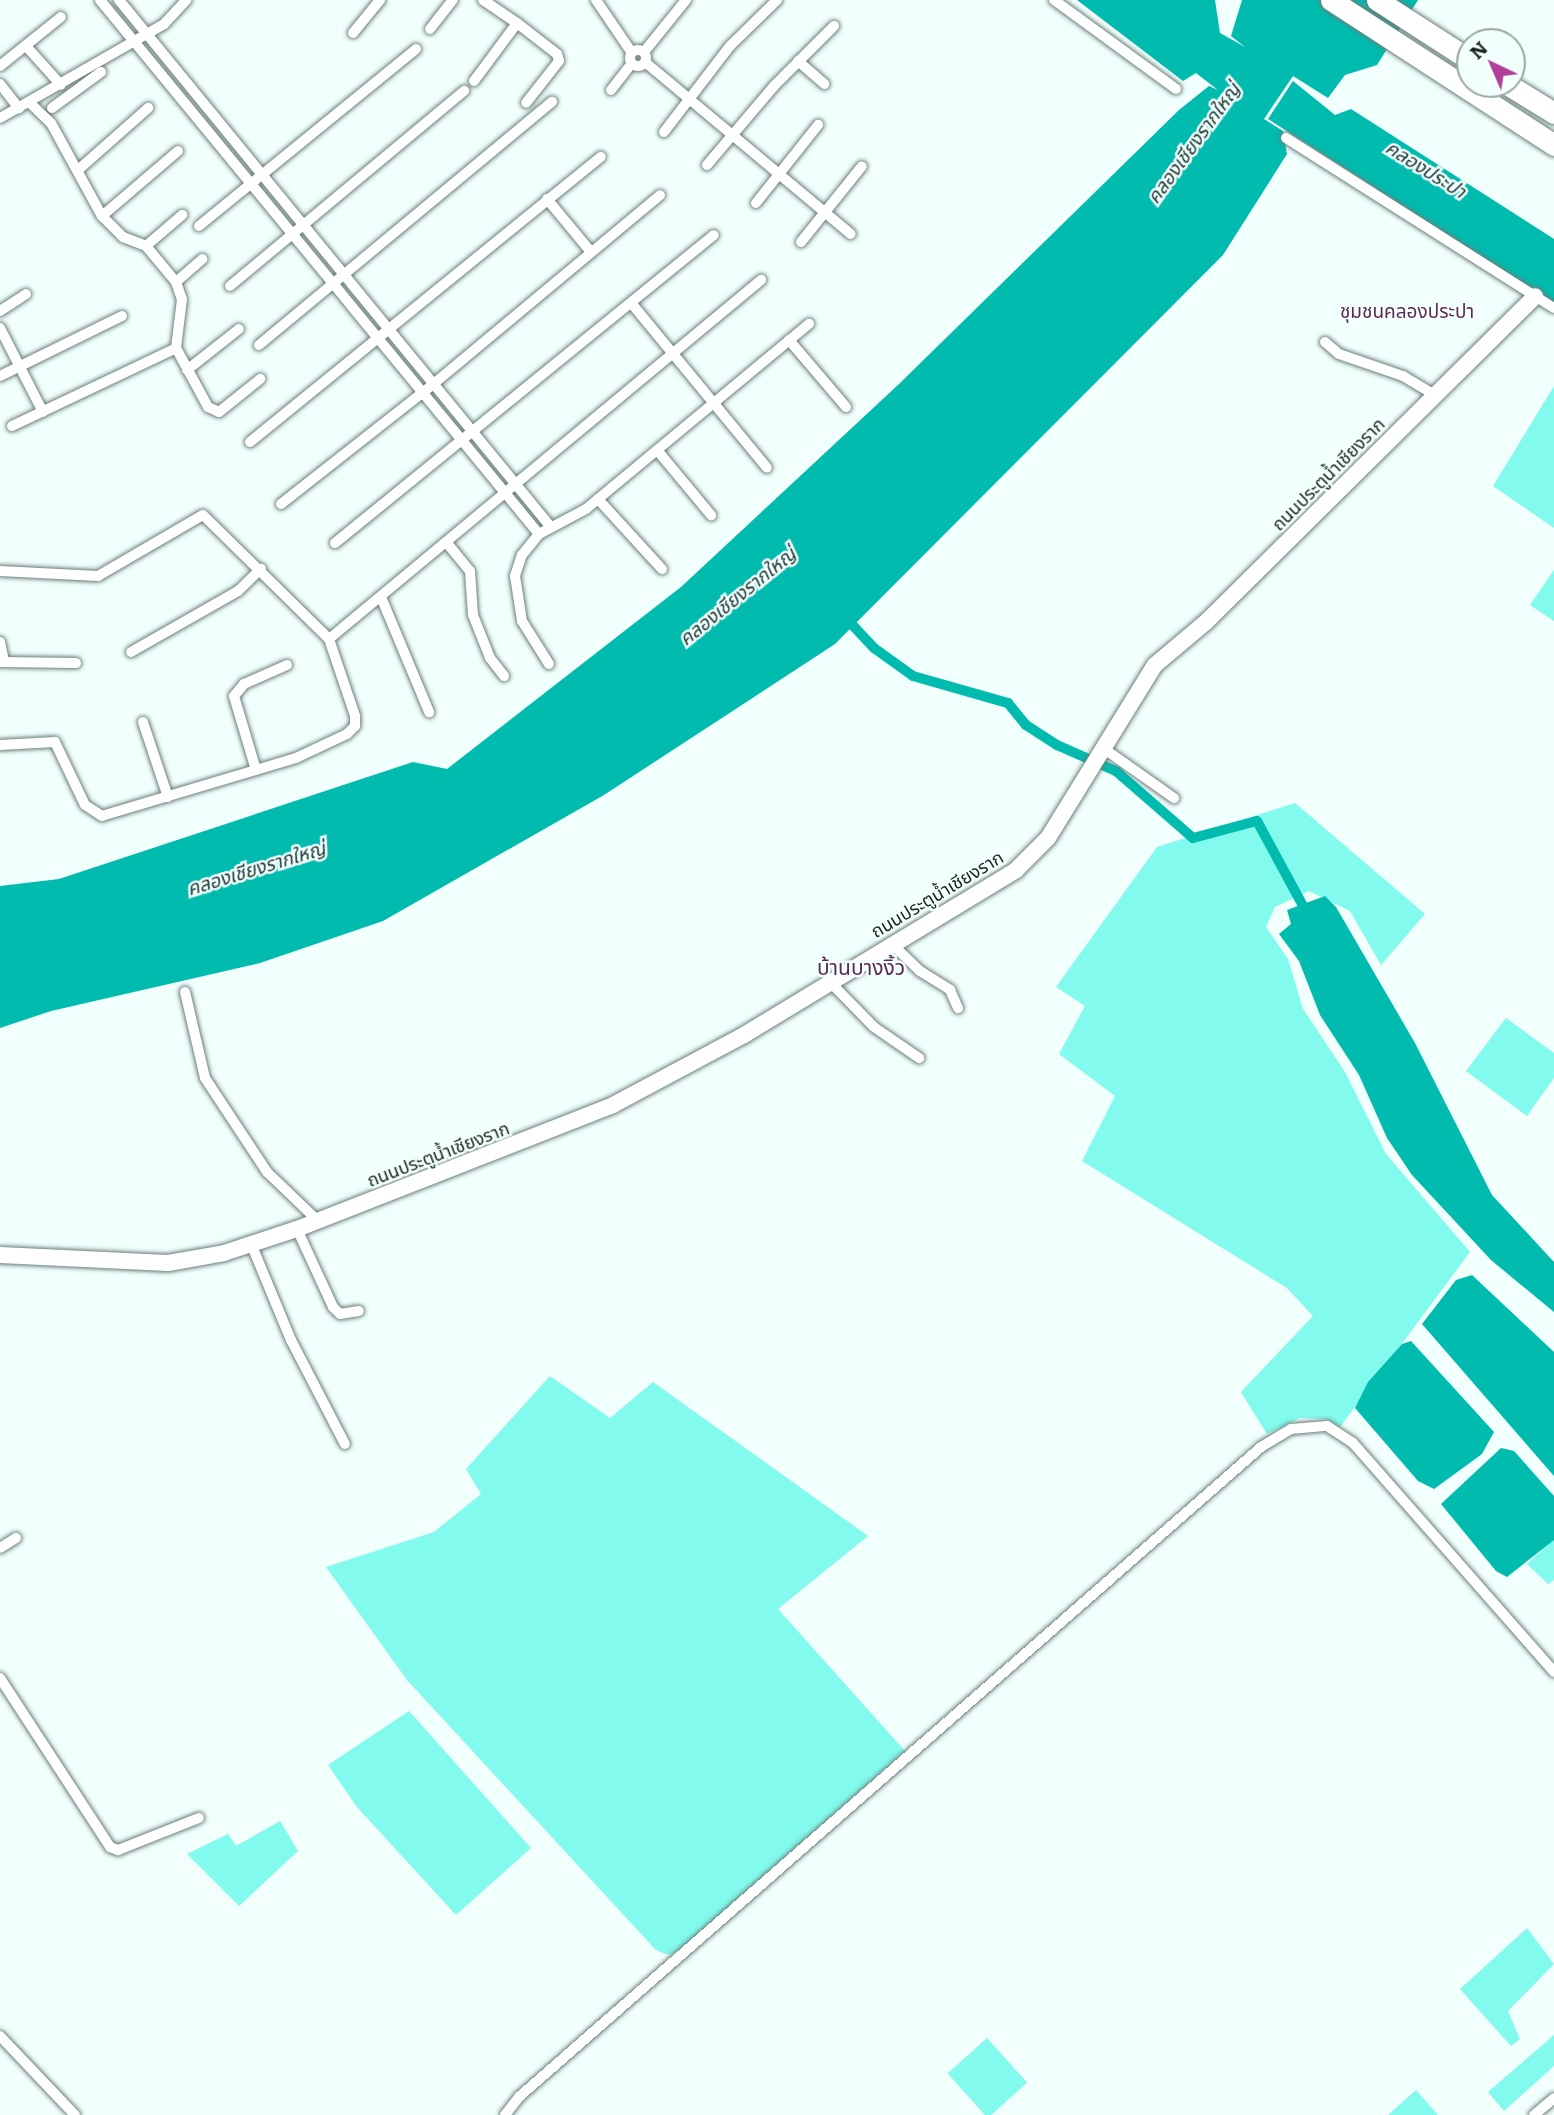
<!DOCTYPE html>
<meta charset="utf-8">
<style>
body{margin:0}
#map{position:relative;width:1554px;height:2115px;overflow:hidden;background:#f1fffd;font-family:Literata,"Noto Sans Thai",serif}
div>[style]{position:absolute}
.green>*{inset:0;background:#82faed;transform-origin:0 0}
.water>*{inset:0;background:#01bbaf}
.canal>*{height:10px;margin:-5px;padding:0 5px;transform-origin:5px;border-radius:5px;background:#01bbaf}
.roads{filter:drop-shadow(0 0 2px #6a7f7c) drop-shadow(0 0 2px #6a7f7c)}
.street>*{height:10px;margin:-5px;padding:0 5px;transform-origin:5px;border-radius:5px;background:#fff}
.street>.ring{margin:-5px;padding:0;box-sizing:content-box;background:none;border:10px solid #fff;border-radius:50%}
.secondary>*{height:16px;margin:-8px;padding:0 8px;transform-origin:8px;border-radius:8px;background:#fff}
.highway>*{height:21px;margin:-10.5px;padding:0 10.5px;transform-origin:10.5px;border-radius:10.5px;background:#fff}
span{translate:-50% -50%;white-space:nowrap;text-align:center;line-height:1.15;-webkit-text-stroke:5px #f1fffd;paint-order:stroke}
.street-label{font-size:18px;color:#1b2322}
.water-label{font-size:19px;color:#223a37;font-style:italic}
.neighbourhood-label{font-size:19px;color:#602853}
.quarter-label{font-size:21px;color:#602853}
.north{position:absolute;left:1456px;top:28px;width:70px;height:70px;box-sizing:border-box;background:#f1fffd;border:2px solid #9ba7a5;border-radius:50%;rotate:316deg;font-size:19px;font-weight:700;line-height:28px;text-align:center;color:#1b2322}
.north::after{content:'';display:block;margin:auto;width:24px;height:32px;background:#b13f99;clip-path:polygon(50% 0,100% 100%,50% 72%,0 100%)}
</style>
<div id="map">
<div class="green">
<i style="clip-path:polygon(1554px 386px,1554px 528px,1493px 486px)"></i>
<i style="clip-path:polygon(1554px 570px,1554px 621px,1530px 605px)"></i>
<i style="clip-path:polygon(1295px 803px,1425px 914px,1381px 965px,1350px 911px,1309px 891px,1275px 907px,1266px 927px,1288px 959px,1303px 1009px,1345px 1072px,1386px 1154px,1470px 1252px,1340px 1427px,1326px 1419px,1300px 1418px,1267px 1434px,1241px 1392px,1313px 1316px,1287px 1288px,1082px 1161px,1115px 1096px,1059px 1054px,1085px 1006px,1056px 987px,1157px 847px)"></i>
<i style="clip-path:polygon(1506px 1018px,1554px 1053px,1554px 1078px,1527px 1116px,1466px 1071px)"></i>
<i style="clip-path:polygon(550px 1376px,610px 1418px,653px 1382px,868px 1536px,778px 1609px,905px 1751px,680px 1951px,668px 1955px,656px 1950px,407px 1680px,326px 1567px,434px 1532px,481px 1494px,466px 1469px)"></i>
<i style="clip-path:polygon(1554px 1539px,1554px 1580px,1548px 1584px,1527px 1564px)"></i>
<i style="clip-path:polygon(409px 1711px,531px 1848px,456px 1915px,357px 1807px,328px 1765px)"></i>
<i style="clip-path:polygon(280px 1821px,298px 1851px,239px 1906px,187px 1854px,228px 1834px,236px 1846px)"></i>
<i style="clip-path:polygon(1527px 1928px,1554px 1964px,1508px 2011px,1520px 2039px,1511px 2046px,1460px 1989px)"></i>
<i style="clip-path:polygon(1554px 2035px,1554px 2066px,1504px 2111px,1488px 2092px)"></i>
<i style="left:987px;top:2038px;width:60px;height:53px;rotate:48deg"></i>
<i style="clip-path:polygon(1416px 2090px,1438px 2115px,1388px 2115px)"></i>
</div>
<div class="water">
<i style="clip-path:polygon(1077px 0,1215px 0,1220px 33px,1245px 47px,1231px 36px,1242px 0,1418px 0,1377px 65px,1345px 75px,1328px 98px,1293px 76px,1264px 119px,1283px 131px,1287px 154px,1223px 255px,835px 644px,604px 795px,383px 921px,260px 963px,51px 1011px,0 1028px,0 886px,59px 879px,413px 762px,447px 769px,681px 587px,899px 384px,1179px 110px,1209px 86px,1218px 90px,1196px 73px,1183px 81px)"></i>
<i style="clip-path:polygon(1293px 81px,1335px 115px,1351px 109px,1554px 239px,1554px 303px,1268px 119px)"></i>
<i style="clip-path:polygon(1325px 896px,1336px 907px,1415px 1043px,1492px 1195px,1554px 1262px,1554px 1312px,1491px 1260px,1412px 1175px,1387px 1138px,1359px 1075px,1320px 1015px,1299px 961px,1279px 934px,1291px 924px,1287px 910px)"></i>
<i style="clip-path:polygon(1472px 1275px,1554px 1352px,1554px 1476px,1422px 1324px,1456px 1280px)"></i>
<i style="clip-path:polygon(1411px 1341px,1494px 1432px,1482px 1454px,1434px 1489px,1418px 1481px,1355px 1408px,1368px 1382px,1402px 1344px)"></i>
<i style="clip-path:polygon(1501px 1448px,1514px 1451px,1554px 1496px,1554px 1540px,1507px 1577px,1496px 1571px,1441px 1504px)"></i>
</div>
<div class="canal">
<i style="left:844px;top:616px;width:44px;rotate:46.8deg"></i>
<i style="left:874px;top:648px;width:48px;rotate:35.7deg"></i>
<i style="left:913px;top:676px;width:99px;rotate:15.9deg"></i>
<i style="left:1008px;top:703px;width:28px;rotate:51deg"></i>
<i style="left:1026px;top:725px;width:37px;rotate:33deg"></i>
<i style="left:1057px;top:745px;width:64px;rotate:23.8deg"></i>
<i style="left:1116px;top:771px;width:102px;rotate:41deg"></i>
<i style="left:1193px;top:838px;width:66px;rotate:-14.9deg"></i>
<i style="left:1257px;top:821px;width:107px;rotate:61.5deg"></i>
</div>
<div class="roads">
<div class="street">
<i style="left:100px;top:0;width:691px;rotate:50.58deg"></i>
<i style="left:119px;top:0;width:680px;rotate:50.67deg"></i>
<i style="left:483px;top:0;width:41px;rotate:34.1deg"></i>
<i style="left:596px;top:0;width:64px;rotate:55.8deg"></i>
<i style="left:1054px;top:0;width:151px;rotate:36.1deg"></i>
<i style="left:430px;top:29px;width:37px;rotate:-52deg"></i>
<i style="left:353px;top:33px;width:43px;rotate:-50.7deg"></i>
<i style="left:26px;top:46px;width:52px;rotate:48.1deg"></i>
<i class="ring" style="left:630px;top:50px;width:6px;height:6px"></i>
<i style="left:644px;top:52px;width:67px;rotate:-51.1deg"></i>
<i style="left:798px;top:61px;width:35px;rotate:41deg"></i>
<i style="left:645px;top:62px;width:268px;rotate:39.9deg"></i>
<i style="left:0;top:66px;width:78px;rotate:-38.8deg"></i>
<i style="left:474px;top:81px;width:72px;rotate:-53.4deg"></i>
<i style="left:517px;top:23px;width:51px;rotate:37.8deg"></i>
<i style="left:557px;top:54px;width:7px;rotate:74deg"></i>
<i style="left:559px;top:61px;width:53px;rotate:128.2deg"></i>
<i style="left:0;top:84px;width:31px;rotate:52deg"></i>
<i style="left:611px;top:90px;width:34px;rotate:-52deg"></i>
<i style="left:30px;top:103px;width:29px;rotate:44deg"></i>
<i style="left:51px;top:123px;width:106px;rotate:61.3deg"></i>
<i style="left:102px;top:216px;width:30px;rotate:45deg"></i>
<i style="left:123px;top:237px;width:25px;rotate:21deg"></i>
<i style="left:146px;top:246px;width:47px;rotate:50.2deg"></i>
<i style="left:176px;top:282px;width:18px;rotate:71deg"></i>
<i style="left:182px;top:299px;width:49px;rotate:97deg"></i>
<i style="left:176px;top:348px;width:67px;rotate:61.5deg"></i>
<i style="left:208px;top:407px;width:12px;rotate:24deg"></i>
<i style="left:219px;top:412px;width:53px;rotate:-38.8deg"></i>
<i style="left:52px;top:108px;width:61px;rotate:-36.3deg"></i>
<i style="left:0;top:118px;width:189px;rotate:-29.8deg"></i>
<i style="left:164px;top:24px;width:33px;rotate:-47deg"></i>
<i style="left:664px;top:132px;width:108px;rotate:-52.5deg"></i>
<i style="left:730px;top:46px;width:66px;rotate:-44.4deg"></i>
<i style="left:1286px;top:138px;width:317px;rotate:32.4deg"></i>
<i style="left:707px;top:165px;width:104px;rotate:-49.7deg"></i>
<i style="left:774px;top:86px;width:85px;rotate:-45deg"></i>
<i style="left:78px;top:170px;width:94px;rotate:-41.5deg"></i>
<i style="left:547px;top:199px;width:69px;rotate:50.3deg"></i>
<i style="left:756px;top:203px;width:100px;rotate:-51.5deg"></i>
<i style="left:102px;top:216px;width:100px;rotate:-40.5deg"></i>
<i style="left:199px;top:226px;width:280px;rotate:-39.2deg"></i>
<i style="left:801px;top:242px;width:97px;rotate:-51.2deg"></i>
<i style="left:146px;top:246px;width:48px;rotate:-40.7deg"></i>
<i style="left:176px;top:282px;width:35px;rotate:-41deg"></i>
<i style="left:230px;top:286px;width:305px;rotate:-39.8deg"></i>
<i style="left:632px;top:304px;width:212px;rotate:50.5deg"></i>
<i style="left:0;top:311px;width:31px;rotate:-33deg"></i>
<i style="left:0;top:328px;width:94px;rotate:62.9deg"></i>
<i style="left:789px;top:340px;width:88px;rotate:49.6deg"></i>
<i style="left:1325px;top:342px;width:18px;rotate:41deg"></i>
<i style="left:1339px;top:354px;width:68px;rotate:19deg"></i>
<i style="left:1403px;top:376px;width:37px;rotate:31deg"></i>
<i style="left:259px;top:345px;width:381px;rotate:-39.7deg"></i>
<i style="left:187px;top:370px;width:66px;rotate:-38.3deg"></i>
<i style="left:0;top:376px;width:136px;rotate:-26.2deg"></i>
<i style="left:12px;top:426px;width:182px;rotate:-25.4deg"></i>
<i style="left:250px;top:442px;width:452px;rotate:-39.1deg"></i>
<i style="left:657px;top:450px;width:85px;rotate:50.3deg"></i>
<i style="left:598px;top:499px;width:95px;rotate:47.6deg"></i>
<i style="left:281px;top:504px;width:191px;rotate:-38.2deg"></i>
<i style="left:431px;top:386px;width:298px;rotate:-39.8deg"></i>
<i style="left:335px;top:543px;width:488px;rotate:-39.1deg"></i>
<i style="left:447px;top:543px;width:36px;rotate:51deg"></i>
<i style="left:470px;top:571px;width:44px;rotate:86.1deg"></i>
<i style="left:473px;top:615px;width:46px;rotate:68.4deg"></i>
<i style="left:490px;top:658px;width:23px;rotate:52deg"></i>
<i style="left:0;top:571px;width:98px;rotate:2.9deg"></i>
<i style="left:98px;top:576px;width:121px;rotate:-30.2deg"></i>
<i style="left:203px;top:515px;width:177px;rotate:44.5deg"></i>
<i style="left:329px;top:639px;width:81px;rotate:71.3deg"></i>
<i style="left:355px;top:716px;width:10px;rotate:90deg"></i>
<i style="left:355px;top:726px;width:11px;rotate:135deg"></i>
<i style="left:347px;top:734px;width:56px;rotate:154.8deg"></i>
<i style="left:296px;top:758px;width:202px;rotate:163.4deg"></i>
<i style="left:102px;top:816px;width:20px;rotate:-147deg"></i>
<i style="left:85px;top:805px;width:70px;rotate:-115.5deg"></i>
<i style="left:55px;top:742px;width:55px;rotate:176.9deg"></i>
<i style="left:381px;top:597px;width:125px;rotate:67.3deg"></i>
<i style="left:329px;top:639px;width:562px;rotate:-39.73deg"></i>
<i style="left:0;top:642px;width:19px;rotate:78deg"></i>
<i style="left:131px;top:652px;width:123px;rotate:-29.7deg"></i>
<i style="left:238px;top:591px;width:32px;rotate:-44deg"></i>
<i style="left:0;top:662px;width:76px;rotate:0.8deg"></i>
<i style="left:549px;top:664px;width:51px;rotate:-122.1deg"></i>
<i style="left:522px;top:621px;width:46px;rotate:-98.8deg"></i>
<i style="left:515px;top:576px;width:22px;rotate:-72deg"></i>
<i style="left:522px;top:555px;width:27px;rotate:-51deg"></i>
<i style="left:539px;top:534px;width:53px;rotate:-28deg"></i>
<i style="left:586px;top:509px;width:290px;rotate:-39.7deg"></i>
<i style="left:143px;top:722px;width:79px;rotate:71.6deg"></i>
<i style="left:1103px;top:748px;width:87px;rotate:35.2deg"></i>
<i style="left:256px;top:770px;width:77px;rotate:-106.6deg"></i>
<i style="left:234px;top:696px;width:16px;rotate:-50deg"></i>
<i style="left:244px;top:684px;width:47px;rotate:-23.8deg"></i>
<i style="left:892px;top:944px;width:39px;rotate:44deg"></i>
<i style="left:920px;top:971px;width:36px;rotate:32deg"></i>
<i style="left:950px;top:990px;width:20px;rotate:66deg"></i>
<i style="left:829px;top:981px;width:64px;rotate:45.6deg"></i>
<i style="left:874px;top:1027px;width:55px;rotate:34.6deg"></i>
<i style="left:185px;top:992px;width:88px;rotate:76.9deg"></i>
<i style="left:205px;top:1078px;width:113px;rotate:56.6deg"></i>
<i style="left:267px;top:1172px;width:69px;rotate:43.8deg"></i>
<i style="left:297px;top:1229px;width:86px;rotate:65.2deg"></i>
<i style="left:333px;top:1307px;width:10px;rotate:45deg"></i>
<i style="left:340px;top:1314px;width:19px;rotate:-9deg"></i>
<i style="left:252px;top:1246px;width:102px;rotate:67.5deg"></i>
<i style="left:291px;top:1340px;width:117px;rotate:62.6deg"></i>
<i style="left:0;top:1548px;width:19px;rotate:-32deg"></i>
<i style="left:0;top:1678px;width:202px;rotate:56.9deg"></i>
<i style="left:110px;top:1847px;width:9px;rotate:21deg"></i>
<i style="left:118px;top:1850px;width:87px;rotate:-21.6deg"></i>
<i style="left:0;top:2036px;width:109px;rotate:46.5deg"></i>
<i style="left:505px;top:2115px;width:24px;rotate:-52deg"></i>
<i style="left:520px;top:2096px;width:985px;rotate:-41.21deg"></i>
<i style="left:1261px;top:1447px;width:35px;rotate:-31deg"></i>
<i style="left:1291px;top:1429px;width:36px;rotate:-5deg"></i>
<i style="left:1327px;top:1426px;width:31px;rotate:33deg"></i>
<i style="left:1353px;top:1443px;width:305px;rotate:48.7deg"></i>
<i style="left:1534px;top:2115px;width:26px;rotate:-40deg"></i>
</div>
<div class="secondary">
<i style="left:0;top:1255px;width:168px;rotate:2.7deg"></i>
<i style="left:168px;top:1263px;width:57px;rotate:-10.1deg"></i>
<i style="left:224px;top:1253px;width:77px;rotate:-18.2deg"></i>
<i style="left:297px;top:1229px;width:339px;rotate:-21.4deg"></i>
<i style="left:613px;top:1105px;width:149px;rotate:-28.1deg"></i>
<i style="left:744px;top:1035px;width:318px;rotate:-31.2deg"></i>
<i style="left:1016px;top:870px;width:45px;rotate:-45deg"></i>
<i style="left:1048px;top:838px;width:203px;rotate:-58.3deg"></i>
<i style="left:1155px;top:665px;width:67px;rotate:-40.1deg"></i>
<i style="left:1206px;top:622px;width:463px;rotate:-44.7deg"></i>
</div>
<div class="highway">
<i style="left:1331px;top:0;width:266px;rotate:33deg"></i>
<i style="left:1377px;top:0;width:111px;rotate:32.8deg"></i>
<i style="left:1507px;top:84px;width:55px;rotate:31.7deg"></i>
</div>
</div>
<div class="street-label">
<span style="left:1328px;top:474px;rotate:-45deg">ถนนประตูน้ำเชียงราก</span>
<span style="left:937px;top:894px;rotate:-31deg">ถนนประตูน้ำเชียงราก</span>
<span style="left:438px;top:1154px;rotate:-21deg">ถนนประตูน้ำเชียงราก</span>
</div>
<div class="water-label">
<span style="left:1193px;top:143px;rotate:-54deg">คลองเชียงรากใหญ่</span>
<span style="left:1426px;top:169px;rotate:32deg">คลองประปา</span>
<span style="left:737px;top:596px;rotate:-39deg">คลองเชียงรากใหญ่</span>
<span style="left:256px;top:868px;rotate:-17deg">คลองเชียงรากใหญ่</span>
</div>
<div class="neighbourhood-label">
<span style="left:1407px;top:311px">ชุมชนคลองประปา</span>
</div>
<div class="quarter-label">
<span style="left:861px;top:966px">บ้านบางงิ้ว</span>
</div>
<div class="north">N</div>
</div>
